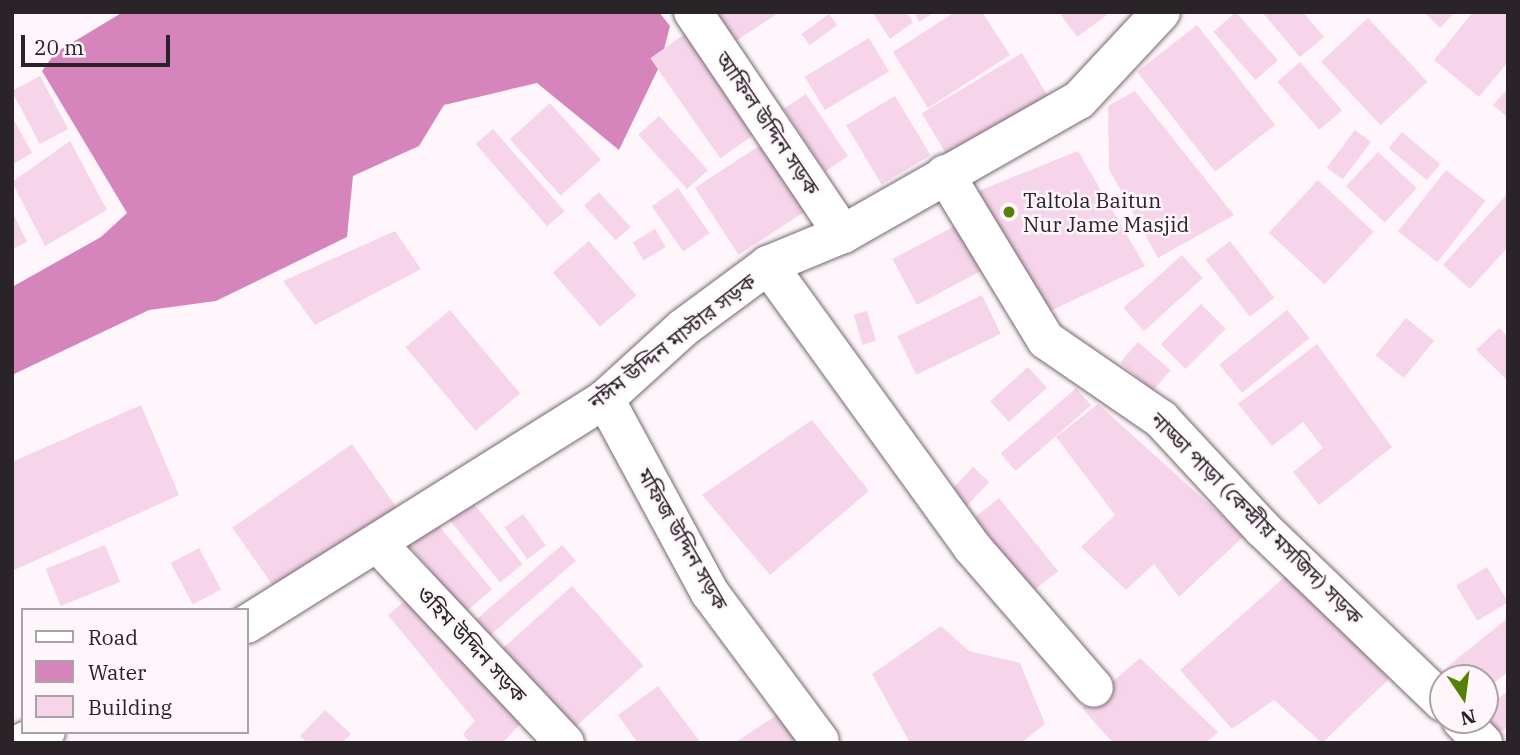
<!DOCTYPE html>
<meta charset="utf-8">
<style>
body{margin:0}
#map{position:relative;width:1520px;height:755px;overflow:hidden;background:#fff6fb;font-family:"IBM Plex Serif","Noto Sans Bengali",serif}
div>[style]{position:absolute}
.water>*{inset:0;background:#d585bc}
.building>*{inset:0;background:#f6d4ea;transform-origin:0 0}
.roads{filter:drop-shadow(0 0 2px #756970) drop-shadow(0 0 2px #756970)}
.minor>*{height:38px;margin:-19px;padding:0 19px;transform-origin:19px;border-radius:19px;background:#fff}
.dots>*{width:19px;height:19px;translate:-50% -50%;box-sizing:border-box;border:4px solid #fff6fb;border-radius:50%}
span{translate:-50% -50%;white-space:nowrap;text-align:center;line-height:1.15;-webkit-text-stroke:5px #fff6fb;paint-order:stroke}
.street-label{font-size:21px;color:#2a2428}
.poi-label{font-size:21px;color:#2a2428}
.left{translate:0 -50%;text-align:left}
.frame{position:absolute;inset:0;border:14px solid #2a2428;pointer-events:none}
.legend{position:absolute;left:21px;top:608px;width:228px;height:126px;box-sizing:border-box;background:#fff6fb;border:2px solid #aaa2a7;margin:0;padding:9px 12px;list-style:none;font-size:21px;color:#2a2428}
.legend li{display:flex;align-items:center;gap:14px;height:35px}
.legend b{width:35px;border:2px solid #aaa2a7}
.north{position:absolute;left:1429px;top:664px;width:70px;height:70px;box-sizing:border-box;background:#fff6fb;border:2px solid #aaa2a7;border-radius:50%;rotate:167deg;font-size:19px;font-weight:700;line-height:28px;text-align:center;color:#2a2428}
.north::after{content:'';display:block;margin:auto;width:24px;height:32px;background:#578106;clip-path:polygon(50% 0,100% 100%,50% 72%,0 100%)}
.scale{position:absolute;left:21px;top:35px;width:149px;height:32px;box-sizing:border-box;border:4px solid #2a2428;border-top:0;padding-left:9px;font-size:21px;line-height:24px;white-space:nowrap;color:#2a2428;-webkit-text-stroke:5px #fff6fb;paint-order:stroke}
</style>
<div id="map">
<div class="water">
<i style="clip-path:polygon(123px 12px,659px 12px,670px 26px,660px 65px,619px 150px,537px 83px,444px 105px,419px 146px,353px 176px,347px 237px,216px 301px,149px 310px,12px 375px,12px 287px,101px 237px,127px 213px,42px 71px,55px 53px)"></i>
</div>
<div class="building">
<i style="clip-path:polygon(723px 12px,780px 12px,728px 46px,711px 21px)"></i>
<i style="clip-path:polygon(872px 12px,906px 12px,913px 22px,890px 39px)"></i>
<i style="clip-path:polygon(914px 12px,935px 12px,919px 22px)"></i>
<i style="clip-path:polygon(955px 12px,982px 12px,1010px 55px,928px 108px,893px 52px)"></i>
<i style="clip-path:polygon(1059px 12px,1111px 12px,1077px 37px)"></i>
<i style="left:1236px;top:12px;width:64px;height:30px;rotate:49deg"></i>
<i style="clip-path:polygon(1262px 12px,1303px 12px,1324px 37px,1300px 57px)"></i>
<i style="clip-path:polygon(1424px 12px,1455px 12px,1440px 28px)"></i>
<i style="clip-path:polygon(1473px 12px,1508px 12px,1508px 62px,1479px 97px,1434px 60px)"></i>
<i style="left:829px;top:14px;width:14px;height:34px;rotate:54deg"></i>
<i style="left:1368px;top:18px;width:87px;height:64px;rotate:47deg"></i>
<i style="left:1197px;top:25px;width:127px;height:76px;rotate:52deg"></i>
<i style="left:692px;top:29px;width:122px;height:51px;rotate:55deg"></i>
<i style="left:869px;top:38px;width:39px;height:75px;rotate:59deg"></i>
<i style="left:1022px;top:53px;width:50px;height:117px;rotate:59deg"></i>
<i style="left:1300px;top:62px;width:64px;height:30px;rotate:49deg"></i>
<i style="left:40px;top:76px;width:60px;height:32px;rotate:62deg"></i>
<i style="clip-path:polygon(1508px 88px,1508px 118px,1493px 105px)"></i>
<i style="clip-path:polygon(1135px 91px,1234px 215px,1158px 258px,1109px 169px,1108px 106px)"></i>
<i style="left:806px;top:94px;width:75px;height:27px;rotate:56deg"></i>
<i style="left:895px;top:96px;width:69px;height:57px;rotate:59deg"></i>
<i style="left:550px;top:103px;width:76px;height:54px;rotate:48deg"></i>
<i style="clip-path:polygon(12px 116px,32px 153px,12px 165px)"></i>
<i style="left:659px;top:116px;width:73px;height:28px;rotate:48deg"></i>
<i style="left:493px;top:129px;width:109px;height:23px;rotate:49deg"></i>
<i style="left:1355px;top:130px;width:20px;height:47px;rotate:37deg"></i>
<i style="left:1402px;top:132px;width:50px;height:21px;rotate:40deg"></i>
<i style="left:773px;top:137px;width:80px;height:93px;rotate:57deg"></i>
<i style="clip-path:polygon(70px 141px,107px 210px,45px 246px,12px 182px)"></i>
<i style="clip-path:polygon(1078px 151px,1145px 266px,1044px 314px,966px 196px)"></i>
<i style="left:1378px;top:152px;width:53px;height:47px;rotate:43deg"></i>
<i style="left:1446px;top:170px;width:50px;height:78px;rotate:38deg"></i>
<i style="left:1318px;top:180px;width:76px;height:72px;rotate:43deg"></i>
<i style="left:678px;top:188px;width:55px;height:32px;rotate:55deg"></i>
<i style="left:599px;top:192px;width:47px;height:20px;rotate:48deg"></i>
<i style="clip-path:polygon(1508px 193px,1508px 247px,1470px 289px,1443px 265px)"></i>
<i style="clip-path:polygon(12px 211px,27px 242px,12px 249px)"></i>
<i style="left:964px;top:221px;width:52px;height:81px;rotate:62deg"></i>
<i style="left:655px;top:229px;width:21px;height:26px;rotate:59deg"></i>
<i style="clip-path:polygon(395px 231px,421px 269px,315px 325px,283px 281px)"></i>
<i style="left:589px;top:241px;width:72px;height:48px;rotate:49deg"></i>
<i style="left:1230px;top:241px;width:72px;height:31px;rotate:52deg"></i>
<i style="left:1182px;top:255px;width:31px;height:79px;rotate:48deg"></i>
<i style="left:982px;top:295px;width:43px;height:94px;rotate:64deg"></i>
<i style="left:1201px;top:304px;width:35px;height:57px;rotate:45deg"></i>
<i style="left:450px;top:310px;width:109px;height:58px;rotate:50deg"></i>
<i style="left:1287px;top:310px;width:36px;height:87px;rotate:51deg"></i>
<i style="left:867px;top:311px;width:31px;height:14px;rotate:73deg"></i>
<i style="left:1406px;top:318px;width:36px;height:48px;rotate:39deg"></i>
<i style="clip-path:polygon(1499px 328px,1508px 337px,1508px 381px,1476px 350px)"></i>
<i style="left:1138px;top:342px;width:43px;height:27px;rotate:41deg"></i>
<i style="clip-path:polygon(1317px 344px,1392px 447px,1319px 505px,1293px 472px,1323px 448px,1303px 422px,1272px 446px,1238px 404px)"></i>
<i style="left:1028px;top:367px;width:28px;height:51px;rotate:48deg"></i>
<i style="left:1076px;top:388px;width:23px;height:100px;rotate:49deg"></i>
<i style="clip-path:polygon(1098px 404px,1244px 536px,1179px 597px,1154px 564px,1126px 590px,1081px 547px,1115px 515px,1056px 437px)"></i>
<i style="clip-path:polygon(141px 405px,179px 495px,12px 571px,12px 462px)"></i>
<i style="clip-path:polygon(812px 420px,869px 491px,770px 575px,702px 495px)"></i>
<i style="left:352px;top:444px;width:80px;height:146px;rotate:55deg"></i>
<i style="left:973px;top:467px;width:22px;height:38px;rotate:43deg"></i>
<i style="left:461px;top:488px;width:98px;height:29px;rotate:51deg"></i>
<i style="left:999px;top:498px;width:94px;height:45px;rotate:51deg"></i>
<i style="left:523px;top:514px;width:39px;height:23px;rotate:54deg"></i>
<i style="left:433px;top:519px;width:92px;height:35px;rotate:50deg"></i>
<i style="left:105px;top:545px;width:40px;height:64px;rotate:68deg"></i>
<i style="left:562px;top:545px;width:21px;height:114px;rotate:49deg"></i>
<i style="left:199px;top:548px;width:47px;height:32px;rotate:62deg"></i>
<i style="left:1487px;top:567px;width:41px;height:36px;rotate:59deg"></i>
<i style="clip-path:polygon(1288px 574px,1389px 679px,1322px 743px,1274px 700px,1232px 729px,1180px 670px)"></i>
<i style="left:572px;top:586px;width:107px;height:99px;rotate:48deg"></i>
<i style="clip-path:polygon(418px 590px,525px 718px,503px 743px,470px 743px,463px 734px,475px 721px,388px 615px)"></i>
<i style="clip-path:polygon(1508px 618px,1508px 672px,1485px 690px,1485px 678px,1449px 678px,1443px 670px)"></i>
<i style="clip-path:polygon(941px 626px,969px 651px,1020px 663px,1045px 724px,1021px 743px,910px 743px,872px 674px)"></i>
<i style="clip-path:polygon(1140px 658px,1218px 732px,1206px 743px,1113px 743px,1082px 708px)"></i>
<i style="clip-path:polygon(658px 686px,701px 743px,638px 743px,618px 715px)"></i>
<i style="clip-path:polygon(1508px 691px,1508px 727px,1494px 735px,1485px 708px)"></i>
<i style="clip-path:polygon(791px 706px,815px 743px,734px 743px)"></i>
<i style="clip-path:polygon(325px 710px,351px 734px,342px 743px,307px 743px,300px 736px)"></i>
</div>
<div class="roads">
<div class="minor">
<i style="left:693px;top:12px;width:268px;rotate:56deg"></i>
<i style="left:945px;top:174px;width:194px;rotate:58.7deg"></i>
<i style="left:1046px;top:340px;width:140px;rotate:34.5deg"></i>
<i style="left:1161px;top:419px;width:150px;rotate:47.2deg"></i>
<i style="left:1263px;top:529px;width:250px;rotate:43.9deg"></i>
<i style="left:768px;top:265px;width:348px;rotate:54.1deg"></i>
<i style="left:972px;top:547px;width:186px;rotate:49.1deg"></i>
<i style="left:605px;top:399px;width:221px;rotate:61.6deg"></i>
<i style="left:710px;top:593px;width:184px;rotate:53.4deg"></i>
<i style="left:378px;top:544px;width:273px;rotate:46.8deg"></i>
<i style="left:247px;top:624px;width:423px;rotate:-32.1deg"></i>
<i style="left:605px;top:399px;width:105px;rotate:-42.3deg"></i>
<i style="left:683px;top:328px;width:106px;rotate:-36.5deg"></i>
<i style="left:768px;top:265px;width:81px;rotate:-22.5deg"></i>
<i style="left:843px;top:234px;width:271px;rotate:-29.6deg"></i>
<i style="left:1079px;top:100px;width:120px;rotate:-47deg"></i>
<i style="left:1461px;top:720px;width:32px;rotate:46deg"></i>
<i style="left:21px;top:743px;width:27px;rotate:-24deg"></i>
</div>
</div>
<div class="dots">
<i style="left:1009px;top:212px;background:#578106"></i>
</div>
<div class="street-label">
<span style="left:768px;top:123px;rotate:56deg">আফিল উদ্দিন সড়ক</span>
<span style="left:672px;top:341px;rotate:-38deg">নঈম উদ্দিন মাস্টার সড়ক</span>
<span style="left:1257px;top:518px;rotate:45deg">নাড্ডা পাড়া (কেন্দ্রীয় মসজিদ) সড়ক</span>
<span style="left:683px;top:539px;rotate:60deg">মফিজ উদ্দিন সড়ক</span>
<span style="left:472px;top:644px;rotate:47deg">ওহিম উদ্দিন সড়ক</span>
</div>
<div class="poi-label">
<span class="left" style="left:1023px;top:212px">Taltola Baitun<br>Nur Jame Masjid</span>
</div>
<div class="frame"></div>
<ul class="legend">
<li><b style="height:9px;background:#fff"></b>Road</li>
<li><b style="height:19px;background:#d585bc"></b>Water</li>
<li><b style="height:19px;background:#f6d4ea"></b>Building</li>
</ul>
<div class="north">N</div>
<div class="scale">20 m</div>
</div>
